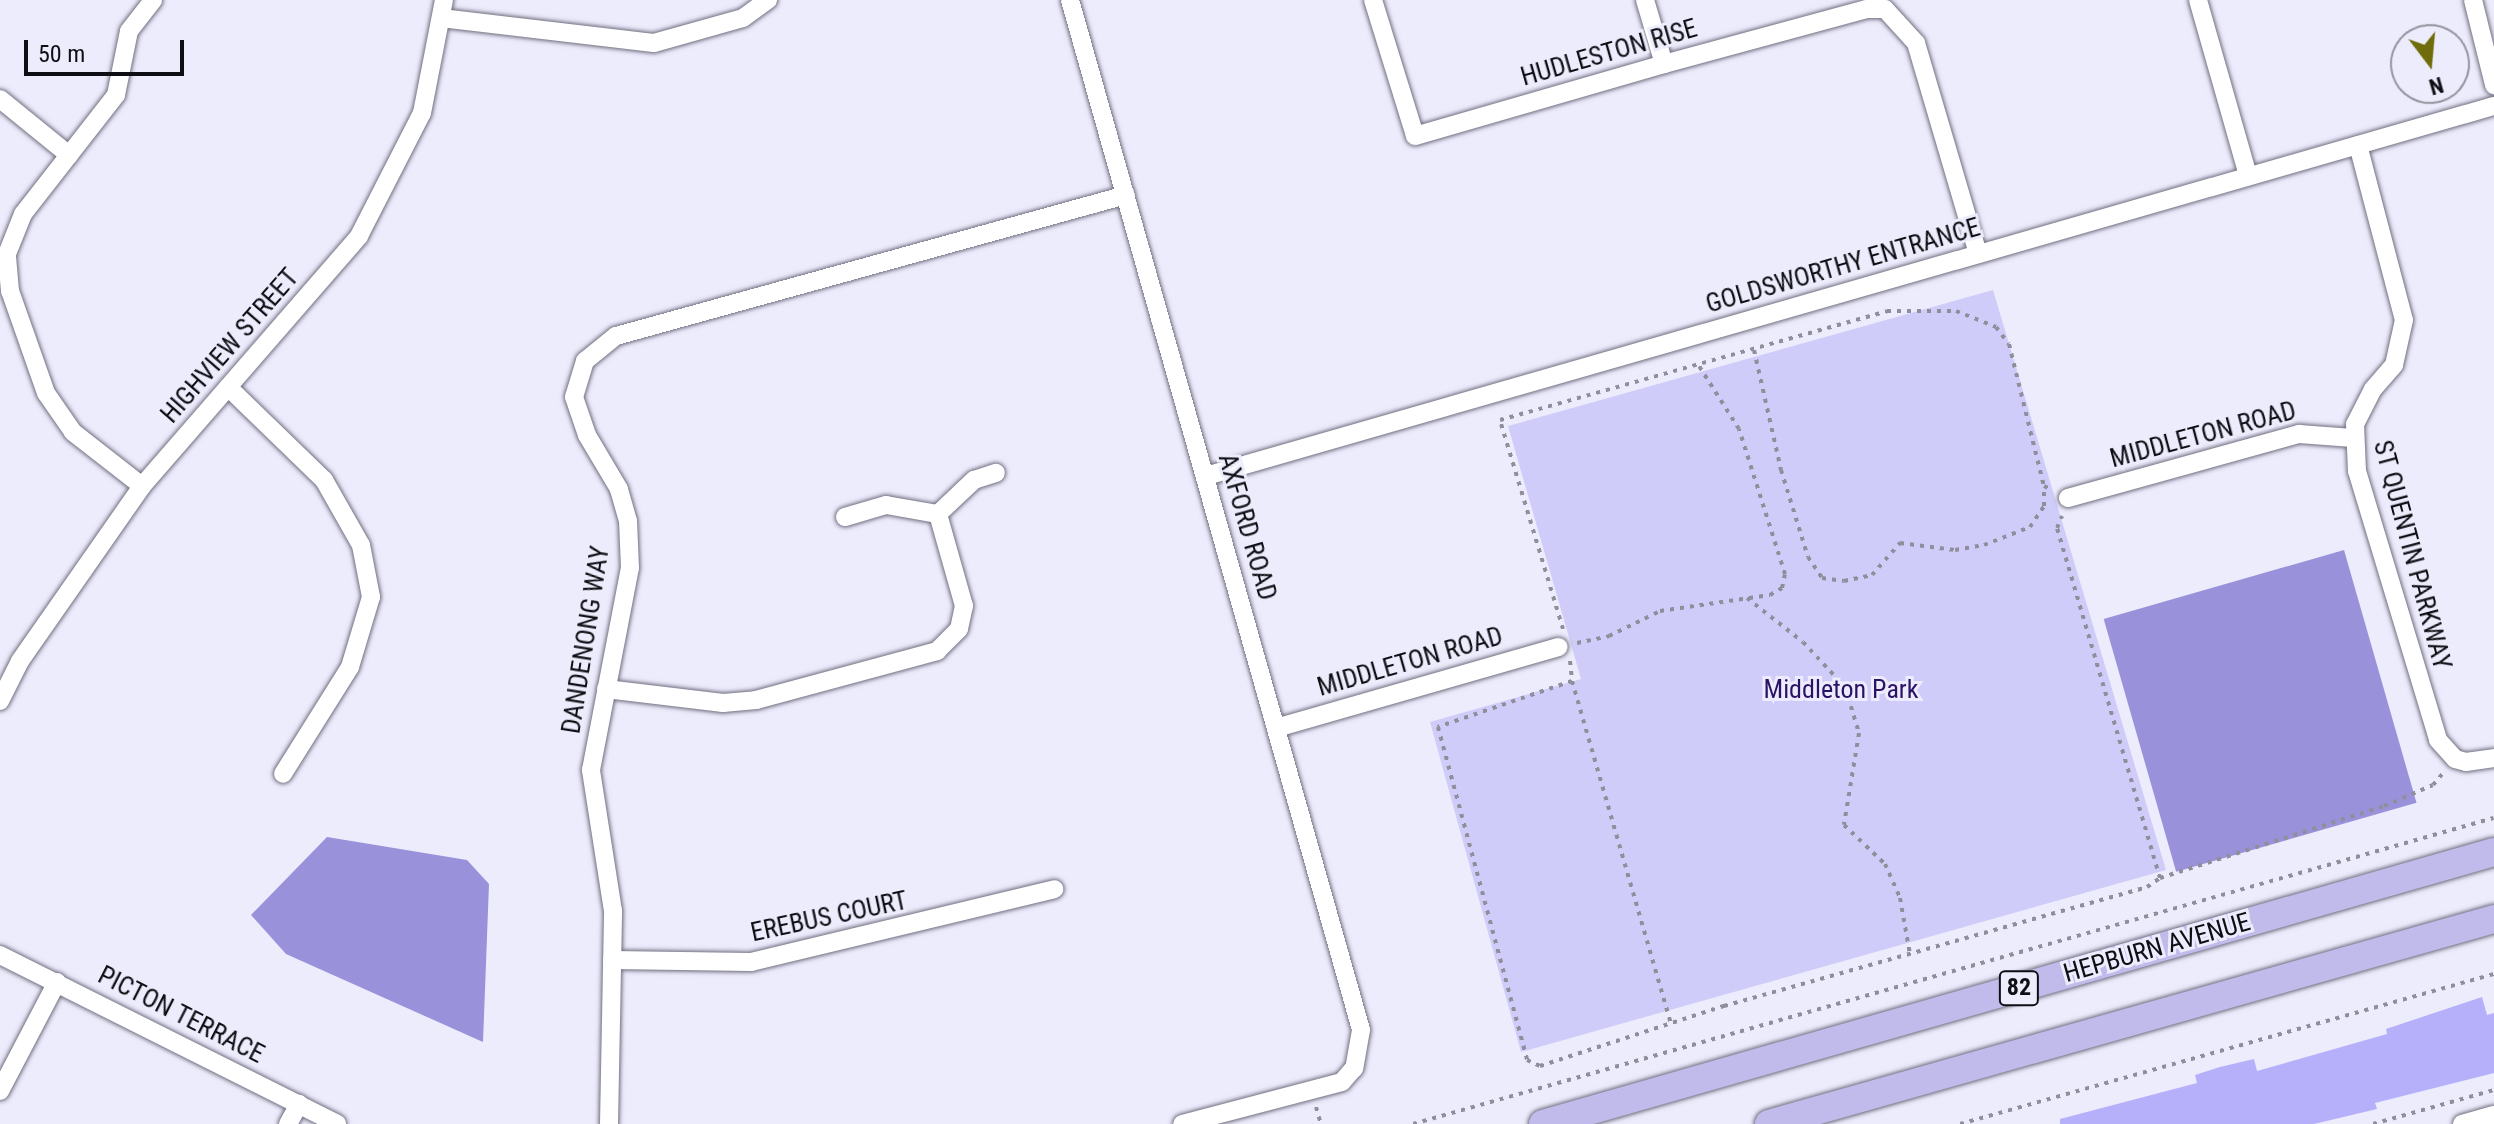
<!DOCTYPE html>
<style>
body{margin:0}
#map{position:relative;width:2494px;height:1124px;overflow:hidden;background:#edecfc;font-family:"Roboto Condensed",sans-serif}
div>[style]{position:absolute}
.green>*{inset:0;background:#cfccf9}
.water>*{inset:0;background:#9991d9;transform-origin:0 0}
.building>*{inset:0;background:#b6affa}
.path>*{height:4px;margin-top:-2px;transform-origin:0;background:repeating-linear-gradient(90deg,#8f8e9a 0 4px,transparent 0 10px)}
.roads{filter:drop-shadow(0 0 2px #706f80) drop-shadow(0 0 2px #706f80)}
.street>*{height:18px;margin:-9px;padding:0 9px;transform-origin:9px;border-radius:9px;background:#fff}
.primary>*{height:28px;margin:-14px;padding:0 14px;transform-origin:14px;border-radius:14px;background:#c1bbec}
span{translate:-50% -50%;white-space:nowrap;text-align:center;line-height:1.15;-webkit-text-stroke:6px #edecfc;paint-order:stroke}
.shield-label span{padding:2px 6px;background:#edecfc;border:2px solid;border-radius:6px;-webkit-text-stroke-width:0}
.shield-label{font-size:24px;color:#0e0e14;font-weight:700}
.street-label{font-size:26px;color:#0e0e14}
.park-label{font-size:26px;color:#2b1266}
.north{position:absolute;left:2390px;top:24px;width:80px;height:80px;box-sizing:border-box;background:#edecfc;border:2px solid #94939f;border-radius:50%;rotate:164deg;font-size:22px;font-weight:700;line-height:32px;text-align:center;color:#0e0e14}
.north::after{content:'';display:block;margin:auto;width:28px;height:36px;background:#6f6c0b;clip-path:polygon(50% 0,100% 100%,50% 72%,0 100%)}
.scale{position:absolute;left:24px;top:40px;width:160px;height:36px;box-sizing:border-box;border:4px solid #0e0e14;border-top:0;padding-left:10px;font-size:24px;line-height:28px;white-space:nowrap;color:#0e0e14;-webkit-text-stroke:6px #edecfc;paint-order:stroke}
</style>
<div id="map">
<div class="green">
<i style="clip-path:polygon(1993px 290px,2166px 870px,1521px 1052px,1430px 722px,1581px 679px,1508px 426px)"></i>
</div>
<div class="water">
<i style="left:2344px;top:550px;width:263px;height:250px;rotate:74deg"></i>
<i style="clip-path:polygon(327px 837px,467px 860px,489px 884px,483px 1042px,286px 954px,251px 915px)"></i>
</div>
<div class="building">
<i style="clip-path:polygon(2482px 997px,2487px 1015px,2494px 1013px,2494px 1073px,2375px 1103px,2377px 1109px,2314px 1124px,2060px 1124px,2060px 1119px,2197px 1083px,2195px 1075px,2220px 1067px,2254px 1059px,2257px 1071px,2387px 1034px,2386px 1029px)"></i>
</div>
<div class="path">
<i style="left:1754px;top:350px;width:123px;rotate:77.3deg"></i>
<i style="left:1781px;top:470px;width:91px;rotate:72.8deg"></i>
<i style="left:1808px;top:557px;width:25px;rotate:56deg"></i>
<i style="left:1822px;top:578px;width:22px;rotate:8deg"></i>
<i style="left:1844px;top:581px;width:29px;rotate:-12deg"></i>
<i style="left:1872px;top:575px;width:43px;rotate:-48.8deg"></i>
<i style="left:1900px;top:543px;width:55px;rotate:7.3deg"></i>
<i style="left:1955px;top:550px;width:29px;rotate:-10deg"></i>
<i style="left:1984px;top:545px;width:49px;rotate:-21.4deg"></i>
<i style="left:2030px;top:527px;width:25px;rotate:-56deg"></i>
<i style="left:2044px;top:506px;width:20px;rotate:-90deg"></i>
<i style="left:2044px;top:486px;width:9px;rotate:27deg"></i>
<i style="left:1747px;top:598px;width:71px;rotate:38.2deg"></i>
<i style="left:1803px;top:642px;width:62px;rotate:47deg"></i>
<i style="left:1845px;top:687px;width:48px;rotate:73.1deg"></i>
<i style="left:1859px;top:733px;width:93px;rotate:99.3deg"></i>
<i style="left:1844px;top:825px;width:57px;rotate:43.6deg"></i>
<i style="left:1885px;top:864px;width:37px;rotate:66deg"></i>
<i style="left:1900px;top:898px;width:57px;rotate:79.9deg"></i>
<i style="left:1563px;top:629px;width:218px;rotate:-106.8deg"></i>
<i style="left:1500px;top:420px;width:402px;rotate:-15.7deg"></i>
<i style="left:1887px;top:311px;width:69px"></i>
<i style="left:1956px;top:311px;width:43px;rotate:21.8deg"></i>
<i style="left:1996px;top:327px;width:21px;rotate:53deg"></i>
<i style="left:2009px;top:344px;width:146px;rotate:76.2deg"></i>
<i style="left:1577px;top:643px;width:33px;rotate:-12deg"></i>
<i style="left:1609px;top:636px;width:57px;rotate:-26.1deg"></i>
<i style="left:1660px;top:611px;width:111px;rotate:-8.3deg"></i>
<i style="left:1770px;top:595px;width:14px;rotate:-30deg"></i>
<i style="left:1782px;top:588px;width:14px;rotate:-78deg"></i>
<i style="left:1785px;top:574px;width:152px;rotate:-107.6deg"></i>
<i style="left:1739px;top:429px;width:75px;rotate:-122.4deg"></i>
<i style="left:1570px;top:661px;width:20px;rotate:84deg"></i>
<i style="left:1572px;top:681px;width:142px;rotate:161.1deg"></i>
<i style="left:1438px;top:727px;width:345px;rotate:75deg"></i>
<i style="left:1527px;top:1060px;width:14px;rotate:25deg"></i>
<i style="left:1540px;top:1066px;width:194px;rotate:-18.1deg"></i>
<i style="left:1724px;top:1006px;width:439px;rotate:-15.7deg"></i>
<i style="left:2147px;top:887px;width:16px;rotate:-35deg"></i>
<i style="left:2160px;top:878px;width:365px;rotate:-106.4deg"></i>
<i style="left:2057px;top:528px;width:13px;rotate:-67deg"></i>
<i style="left:1572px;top:681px;width:356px;rotate:73.9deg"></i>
<i style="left:2160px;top:878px;width:235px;rotate:-17.8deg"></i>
<i style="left:2384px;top:806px;width:53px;rotate:-23.2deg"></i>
<i style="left:2433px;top:785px;width:17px;rotate:-50deg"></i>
<i style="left:1316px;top:1107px;width:18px;rotate:74deg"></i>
<i style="left:1413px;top:1124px;width:1123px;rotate:-15.81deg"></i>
<i style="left:1960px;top:1124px;width:555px;rotate:-15.69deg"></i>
<i style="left:2373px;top:1124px;width:126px;rotate:-15.7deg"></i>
</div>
<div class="roads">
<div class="street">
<i style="left:1070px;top:0;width:1070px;rotate:74.22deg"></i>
<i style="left:1361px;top:1030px;width:39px;rotate:100deg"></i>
<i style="left:1354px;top:1068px;width:18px;rotate:131deg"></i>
<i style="left:1342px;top:1082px;width:165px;rotate:165.3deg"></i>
<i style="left:1373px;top:0;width:142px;rotate:72.8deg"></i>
<i style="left:1415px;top:136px;width:259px;rotate:-16.1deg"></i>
<i style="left:1664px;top:64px;width:210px;rotate:-15.2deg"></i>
<i style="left:1867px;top:9px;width:18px"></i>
<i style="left:1885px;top:9px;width:46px;rotate:47.6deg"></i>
<i style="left:1916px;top:43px;width:220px;rotate:73.6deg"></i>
<i style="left:1645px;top:0;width:67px;rotate:73.5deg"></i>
<i style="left:2198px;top:0;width:183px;rotate:74.1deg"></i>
<i style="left:2473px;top:0;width:88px;rotate:76.1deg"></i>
<i style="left:441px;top:18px;width:214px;rotate:6.7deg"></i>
<i style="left:654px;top:43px;width:92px;rotate:-15.7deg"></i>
<i style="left:743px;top:18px;width:31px;rotate:-36deg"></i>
<i style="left:0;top:99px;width:89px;rotate:39.1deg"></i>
<i style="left:2358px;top:145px;width:181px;rotate:75.3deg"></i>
<i style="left:2404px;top:320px;width:46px;rotate:102.5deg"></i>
<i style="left:2394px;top:365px;width:32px;rotate:131deg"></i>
<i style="left:2373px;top:389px;width:39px;rotate:117deg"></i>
<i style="left:2355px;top:424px;width:47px;rotate:87.6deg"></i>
<i style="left:2357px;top:471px;width:281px;rotate:73.2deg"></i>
<i style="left:2438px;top:740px;width:25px;rotate:48deg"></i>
<i style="left:2455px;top:759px;width:11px;rotate:15deg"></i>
<i style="left:2466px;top:762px;width:28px;rotate:-8deg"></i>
<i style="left:228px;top:387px;width:134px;rotate:44.1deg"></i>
<i style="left:324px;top:480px;width:75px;rotate:60.4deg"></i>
<i style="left:361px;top:545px;width:53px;rotate:79.1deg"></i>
<i style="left:371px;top:597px;width:73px;rotate:106.7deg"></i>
<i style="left:350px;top:667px;width:126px;rotate:122.1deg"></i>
<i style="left:1206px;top:476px;width:1340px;rotate:-16.03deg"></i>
<i style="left:142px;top:486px;width:88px;rotate:-142deg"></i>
<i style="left:73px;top:432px;width:47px;rotate:-124.7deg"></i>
<i style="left:46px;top:393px;width:108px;rotate:-109.4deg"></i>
<i style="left:10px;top:291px;width:37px;rotate:-95deg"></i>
<i style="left:7px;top:254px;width:43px;rotate:-68.2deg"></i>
<i style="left:23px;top:214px;width:151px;rotate:-52deg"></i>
<i style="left:116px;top:95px;width:65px;rotate:-78.5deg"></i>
<i style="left:129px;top:31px;width:39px;rotate:-52deg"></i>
<i style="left:2068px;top:498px;width:240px;rotate:-15.5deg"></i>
<i style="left:2299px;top:434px;width:54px;rotate:4.2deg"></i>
<i style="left:845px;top:517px;width:43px;rotate:-16.3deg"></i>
<i style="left:886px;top:505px;width:53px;rotate:9.8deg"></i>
<i style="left:938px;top:514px;width:50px;rotate:-43.4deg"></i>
<i style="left:974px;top:480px;width:23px;rotate:-18deg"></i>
<i style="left:606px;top:689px;width:118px;rotate:6.8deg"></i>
<i style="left:723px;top:703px;width:33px;rotate:-5deg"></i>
<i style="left:756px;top:700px;width:188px;rotate:-15.1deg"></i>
<i style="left:937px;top:651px;width:31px;rotate:-45deg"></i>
<i style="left:959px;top:629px;width:24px;rotate:-78deg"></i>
<i style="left:964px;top:606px;width:96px;rotate:-105.8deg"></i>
<i style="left:0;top:701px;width:45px;rotate:-63.4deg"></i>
<i style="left:20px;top:661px;width:213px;rotate:-55.1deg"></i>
<i style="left:142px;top:486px;width:331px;rotate:-49deg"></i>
<i style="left:359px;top:236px;width:138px;rotate:-62.9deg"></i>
<i style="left:422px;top:113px;width:115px;rotate:-79deg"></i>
<i style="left:1276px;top:728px;width:294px;rotate:-16deg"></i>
<i style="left:0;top:955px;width:377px;rotate:26.6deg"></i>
<i style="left:612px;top:960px;width:139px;rotate:0.8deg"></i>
<i style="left:751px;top:962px;width:312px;rotate:-13.5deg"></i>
<i style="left:0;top:1091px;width:123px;rotate:-62.4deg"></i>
<i style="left:288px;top:1124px;width:23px;rotate:-61deg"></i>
<i style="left:609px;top:1124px;width:213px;rotate:-88.9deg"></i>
<i style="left:613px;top:911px;width:143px;rotate:-98.9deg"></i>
<i style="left:591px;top:770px;width:206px;rotate:-79.1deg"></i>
<i style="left:630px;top:568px;width:47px;rotate:-92.4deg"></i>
<i style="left:628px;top:521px;width:33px;rotate:-106deg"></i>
<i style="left:619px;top:489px;width:63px;rotate:-120.7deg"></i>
<i style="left:587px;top:435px;width:40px;rotate:-108.9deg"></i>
<i style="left:574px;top:397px;width:38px;rotate:-73deg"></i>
<i style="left:585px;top:361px;width:40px;rotate:-39deg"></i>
<i style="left:616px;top:336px;width:529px;rotate:-15.45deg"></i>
<i style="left:2462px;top:1124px;width:33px;rotate:-16deg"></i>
</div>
<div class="primary">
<i style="left:1543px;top:1124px;width:989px;rotate:-15.96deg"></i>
<i style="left:1769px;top:1124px;width:753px;rotate:-15.79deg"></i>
</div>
</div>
<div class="shield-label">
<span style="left:2019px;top:988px">82</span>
</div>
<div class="street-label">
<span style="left:1609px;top:53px;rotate:-16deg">HUDLESTON RISE</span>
<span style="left:1843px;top:266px;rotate:-16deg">GOLDSWORTHY ENTRANCE</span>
<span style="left:230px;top:346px;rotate:-49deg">HIGHVIEW STREET</span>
<span style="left:2203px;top:435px;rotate:-15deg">MIDDLETON ROAD</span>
<span style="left:1247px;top:527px;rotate:74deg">AXFORD ROAD</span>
<span style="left:2412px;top:555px;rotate:75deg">ST QUENTIN PARKWAY</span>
<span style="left:586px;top:640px;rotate:-81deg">DANDENONG WAY</span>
<span style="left:1410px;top:662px;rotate:-16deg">MIDDLETON ROAD</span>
<span style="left:829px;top:917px;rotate:-12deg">EREBUS COURT</span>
<span style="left:2157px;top:948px;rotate:-16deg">HEPBURN AVENUE</span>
<span style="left:181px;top:1015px;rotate:27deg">PICTON TERRACE</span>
</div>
<div class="park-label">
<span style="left:1841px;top:690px">Middleton Park</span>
</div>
<div class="north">N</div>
<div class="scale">50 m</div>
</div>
